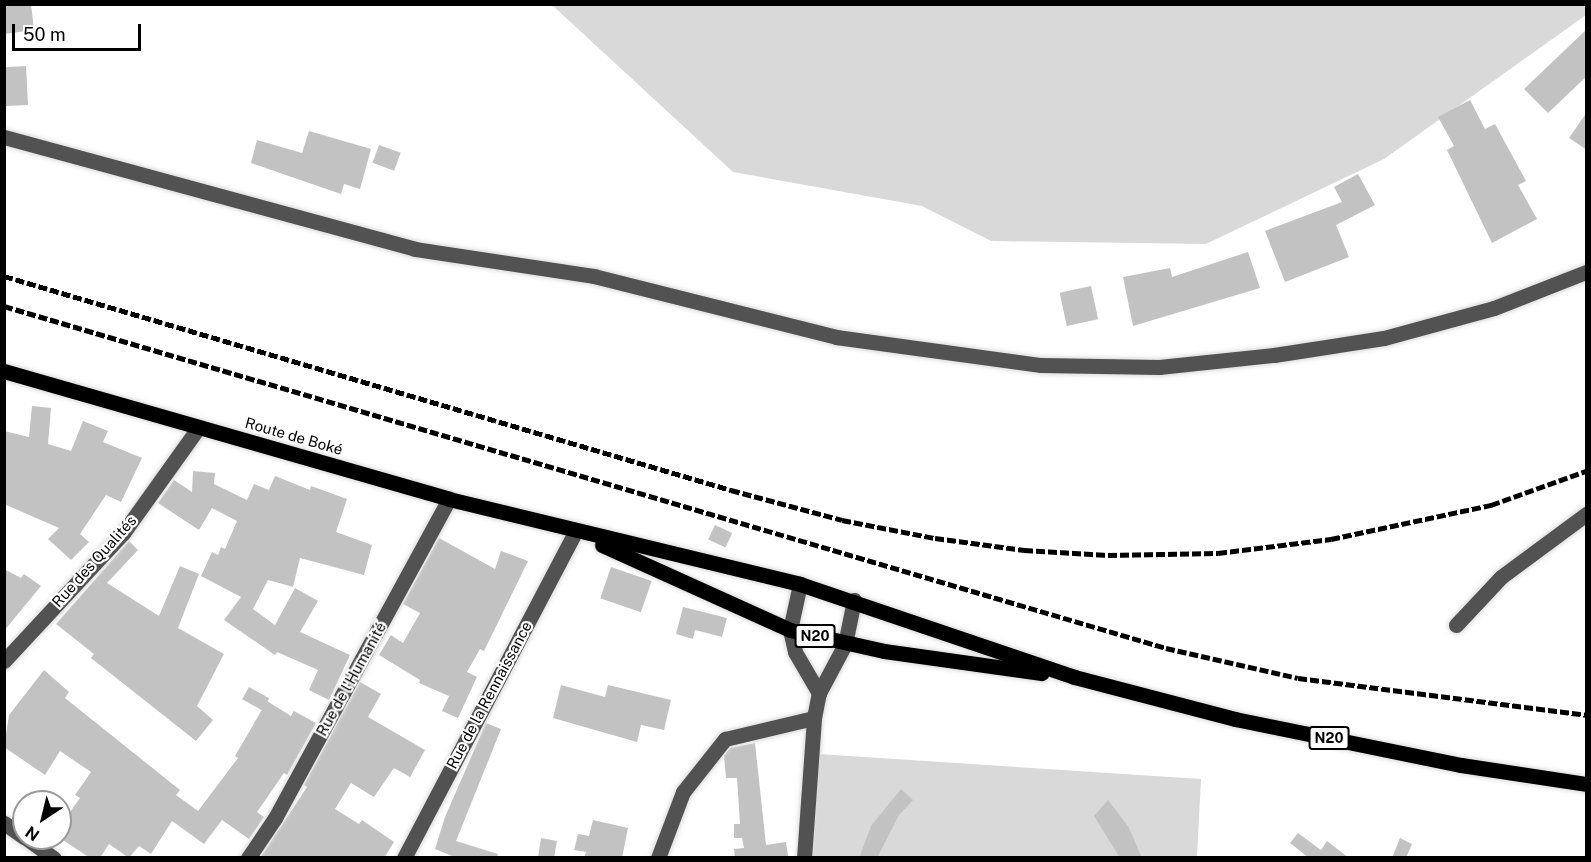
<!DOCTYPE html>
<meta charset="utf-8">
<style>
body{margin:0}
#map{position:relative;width:1591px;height:862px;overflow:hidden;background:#fff;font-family:"Public Sans",sans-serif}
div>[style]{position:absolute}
.green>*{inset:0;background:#d9d9d9}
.building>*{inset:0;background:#c2c2c2;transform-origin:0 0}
.roads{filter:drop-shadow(0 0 2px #dbdbdb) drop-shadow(0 0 2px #dbdbdb)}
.minor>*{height:15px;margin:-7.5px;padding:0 7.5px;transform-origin:7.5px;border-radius:7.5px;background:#525252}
.major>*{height:15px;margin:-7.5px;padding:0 7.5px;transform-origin:7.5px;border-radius:7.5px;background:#000}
.rail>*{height:4.5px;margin-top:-2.25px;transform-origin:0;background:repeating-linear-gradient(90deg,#000 0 9px,transparent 0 12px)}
span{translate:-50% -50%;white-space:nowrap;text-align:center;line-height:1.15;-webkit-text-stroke:4.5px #fff;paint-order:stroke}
.shield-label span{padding:2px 4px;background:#fff;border:2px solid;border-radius:4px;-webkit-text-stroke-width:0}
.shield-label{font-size:14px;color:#000;font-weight:700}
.street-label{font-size:15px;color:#000}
.frame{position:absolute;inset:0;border:6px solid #000;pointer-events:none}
.north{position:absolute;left:12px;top:790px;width:60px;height:60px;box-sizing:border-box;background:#fff;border:2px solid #999;border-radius:50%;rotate:215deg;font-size:16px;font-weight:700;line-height:24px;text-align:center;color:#000}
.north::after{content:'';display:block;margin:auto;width:21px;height:27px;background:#000;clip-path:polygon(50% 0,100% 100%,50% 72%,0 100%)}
.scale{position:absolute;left:12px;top:24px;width:129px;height:27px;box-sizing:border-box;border:3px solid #000;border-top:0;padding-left:8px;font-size:18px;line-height:21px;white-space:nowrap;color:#000;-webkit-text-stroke:4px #fff;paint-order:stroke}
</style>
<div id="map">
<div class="green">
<i style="clip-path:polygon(1586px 4px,1586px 15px,1384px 159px,1206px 244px,991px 241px,922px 206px,733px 172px,552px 5px)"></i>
<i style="clip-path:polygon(818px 754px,1201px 779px,1197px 857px,810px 858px)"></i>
</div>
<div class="building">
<i style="clip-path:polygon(4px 4px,31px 4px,34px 30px,4px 34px)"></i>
<i style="clip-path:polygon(1587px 29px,1587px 76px,1548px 113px,1524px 89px)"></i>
<i style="left:26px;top:66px;width:39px;height:22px;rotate:87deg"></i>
<i style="clip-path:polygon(1470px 100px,1485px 129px,1495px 124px,1526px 181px,1518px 185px,1537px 219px,1492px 243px,1447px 150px,1454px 146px,1438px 117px)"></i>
<i style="clip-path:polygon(1587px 112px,1587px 150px,1569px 138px)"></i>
<i style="clip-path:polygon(309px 131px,371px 149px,360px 189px,344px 184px,341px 194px,251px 163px,257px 140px,302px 153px)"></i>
<i style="left:379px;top:145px;width:23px;height:19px;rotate:20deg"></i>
<i style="clip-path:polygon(1358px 174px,1375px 205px,1336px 225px,1349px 257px,1285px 282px,1265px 231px,1342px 202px,1334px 187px)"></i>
<i style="clip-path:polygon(1248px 252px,1260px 288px,1133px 326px,1123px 277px,1170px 268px,1172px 277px)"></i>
<i style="left:1091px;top:286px;width:34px;height:32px;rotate:78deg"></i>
<i style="clip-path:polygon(32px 406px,51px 408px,48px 444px,71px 451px,83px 421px,108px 431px,103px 442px,142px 458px,121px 502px,106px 495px,80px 534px,89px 542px,71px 560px,48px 539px,59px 528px,4px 504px,4px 431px,29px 437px)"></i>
<i style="clip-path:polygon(193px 471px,215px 473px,214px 484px,247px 500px,254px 484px,269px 490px,275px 476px,310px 490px,311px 486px,347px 499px,336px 532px,372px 545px,364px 575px,300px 558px,293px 587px,268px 580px,253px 609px,275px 625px,295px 588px,318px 601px,300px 632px,350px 655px,329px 700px,309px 690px,318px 670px,277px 652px,275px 655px,224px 620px,241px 597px,201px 576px,212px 552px,218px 555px,221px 547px,225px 549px,237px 521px,212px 508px,199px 530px,158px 503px,174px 480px,192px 492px)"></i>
<i style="left:715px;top:525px;width:19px;height:16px;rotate:25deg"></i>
<i style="clip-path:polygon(439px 538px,495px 569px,501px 551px,528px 561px,484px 651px,480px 649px,467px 672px,477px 677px,458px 718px,442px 711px,449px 696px,419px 683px,420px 680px,379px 655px,391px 635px,403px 643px,420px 613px,403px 604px)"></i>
<i style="clip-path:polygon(129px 541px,138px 550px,107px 583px,159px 616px,180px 566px,199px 574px,178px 628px,224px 654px,197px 706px,213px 720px,196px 741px,91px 658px,94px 654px,56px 624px)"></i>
<i style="left:611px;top:567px;width:43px;height:33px;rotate:19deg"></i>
<i style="clip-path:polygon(4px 569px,21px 578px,24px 574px,41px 586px,4px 631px)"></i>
<i style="clip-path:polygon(683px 607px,727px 618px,722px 637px,695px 630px,693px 639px,676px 634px)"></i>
<i style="clip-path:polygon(44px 670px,69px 692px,65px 698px,180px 790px,176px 795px,198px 811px,238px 758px,235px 756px,267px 701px,291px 716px,294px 711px,316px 723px,287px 775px,284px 773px,257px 812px,264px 817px,249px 839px,222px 820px,204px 844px,172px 821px,151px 854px,139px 846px,129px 858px,109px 844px,100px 858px,90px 858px,60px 838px,60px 826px,80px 798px,75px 795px,91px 772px,60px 751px,45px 775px,4px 747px,9px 715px)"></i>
<i style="clip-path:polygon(360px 682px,381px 694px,368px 717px,425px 750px,410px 777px,394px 768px,374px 797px,351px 783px,335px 809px,359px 824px,362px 820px,394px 842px,384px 858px,260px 858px,307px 787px,304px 785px)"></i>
<i style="clip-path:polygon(561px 685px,605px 697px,608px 685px,671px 700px,664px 730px,641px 725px,637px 742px,553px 718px)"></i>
<i style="left:249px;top:687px;width:23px;height:14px;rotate:29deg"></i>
<i style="clip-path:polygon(486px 723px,501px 729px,456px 841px,498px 854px,497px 858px,457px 858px,435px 849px,445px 817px)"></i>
<i style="clip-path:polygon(755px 743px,766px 845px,786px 842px,788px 856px,735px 858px,734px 849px,744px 848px,742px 838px,734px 838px,734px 824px,740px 824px,737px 778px,726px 778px,724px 756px,730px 748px)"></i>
<i style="clip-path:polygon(901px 789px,913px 800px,899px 815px,877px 858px,859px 858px,871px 826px)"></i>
<i style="clip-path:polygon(1108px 800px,1128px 826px,1142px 858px,1120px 858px,1094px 816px)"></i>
<i style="clip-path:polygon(593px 820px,628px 828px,622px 858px,584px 858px,586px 852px,574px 850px,578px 834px,589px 836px)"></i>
<i style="clip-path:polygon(1298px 833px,1321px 850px,1327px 841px,1349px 858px,1309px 858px,1290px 843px)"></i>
<i style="clip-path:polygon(541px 838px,557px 841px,554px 858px,538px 858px)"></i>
<i style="clip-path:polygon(1400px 838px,1412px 844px,1406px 858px,1392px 858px)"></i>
</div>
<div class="roads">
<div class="minor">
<i style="left:4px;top:137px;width:426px;rotate:15.2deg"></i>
<i style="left:415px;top:249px;width:181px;rotate:8.6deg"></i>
<i style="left:594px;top:276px;width:250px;rotate:14.1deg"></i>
<i style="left:836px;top:337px;width:207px;rotate:7.8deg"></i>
<i style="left:1041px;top:365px;width:118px;rotate:1deg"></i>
<i style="left:1159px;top:367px;width:116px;rotate:-6deg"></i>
<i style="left:1274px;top:355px;width:111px;rotate:-8.8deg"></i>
<i style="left:1384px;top:338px;width:114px;rotate:-15.3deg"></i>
<i style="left:1494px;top:308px;width:99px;rotate:-21.4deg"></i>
<i style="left:800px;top:584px;width:47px;rotate:102.3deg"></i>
<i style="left:790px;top:630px;width:23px;rotate:77deg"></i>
<i style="left:795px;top:652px;width:48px;rotate:59.7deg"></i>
<i style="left:1456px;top:625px;width:66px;rotate:-46.8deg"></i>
<i style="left:1501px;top:577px;width:106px;rotate:-36.5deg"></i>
<i style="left:4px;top:661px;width:175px;rotate:-47.1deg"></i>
<i style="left:123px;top:533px;width:130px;rotate:-54.4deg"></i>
<i style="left:4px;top:823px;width:24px;rotate:35deg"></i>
<i style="left:26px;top:838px;width:34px;rotate:36deg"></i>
<i style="left:248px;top:858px;width:48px;rotate:-56deg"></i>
<i style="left:275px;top:818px;width:363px;rotate:-61.4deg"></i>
<i style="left:404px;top:858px;width:368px;rotate:-62.3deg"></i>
<i style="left:658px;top:858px;width:71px;rotate:-69.3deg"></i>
<i style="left:683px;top:792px;width:68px;rotate:-51.6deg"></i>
<i style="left:725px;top:739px;width:91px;rotate:-13.3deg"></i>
<i style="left:804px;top:858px;width:140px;rotate:-85.9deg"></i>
<i style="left:814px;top:718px;width:25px;rotate:-79deg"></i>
<i style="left:819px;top:693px;width:55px;rotate:-62deg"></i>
<i style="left:845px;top:644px;width:45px;rotate:-78.4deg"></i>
</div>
<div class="major">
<i style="left:4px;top:371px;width:463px;rotate:16deg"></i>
<i style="left:449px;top:499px;width:361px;rotate:13.6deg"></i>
<i style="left:800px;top:584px;width:289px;rotate:18.7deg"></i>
<i style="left:1074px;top:677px;width:166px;rotate:14.6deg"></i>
<i style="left:1235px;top:719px;width:231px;rotate:11.5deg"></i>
<i style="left:1461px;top:765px;width:126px;rotate:8.6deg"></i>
<i style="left:602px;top:545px;width:206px;rotate:24.3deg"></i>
<i style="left:790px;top:630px;width:96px;rotate:12.6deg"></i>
<i style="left:884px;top:651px;width:159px;rotate:8deg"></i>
</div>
</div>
<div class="rail">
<i style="left:4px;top:276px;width:758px;rotate:16.4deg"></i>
<i style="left:731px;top:490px;width:115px;rotate:15.1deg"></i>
<i style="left:842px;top:520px;width:95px;rotate:11deg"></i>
<i style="left:935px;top:538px;width:90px;rotate:7.7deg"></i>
<i style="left:1024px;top:550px;width:84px;rotate:3.4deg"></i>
<i style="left:1108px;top:555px;width:110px;rotate:-1deg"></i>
<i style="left:1218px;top:553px;width:114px;rotate:-7.1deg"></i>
<i style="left:1331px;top:539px;width:164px;rotate:-12deg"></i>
<i style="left:1491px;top:505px;width:101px;rotate:-19.7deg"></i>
<i style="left:4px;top:306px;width:1211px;rotate:16.4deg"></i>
<i style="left:1166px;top:648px;width:135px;rotate:12.8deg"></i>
<i style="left:1298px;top:678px;width:290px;rotate:7.3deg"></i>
</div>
<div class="shield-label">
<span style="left:815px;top:636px">N20</span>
<span style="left:1329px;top:738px">N20</span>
</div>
<div class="street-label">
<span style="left:294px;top:436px;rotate:16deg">Route de Boké</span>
<span style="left:94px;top:561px;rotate:-48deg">Rue des Qualités</span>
<span style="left:351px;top:679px;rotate:-61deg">Rue de l'Humanité</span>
<span style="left:489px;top:695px;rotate:-62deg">Rue de la Rennaissance</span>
</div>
<div class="frame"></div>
<div class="north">N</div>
<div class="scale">50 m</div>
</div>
